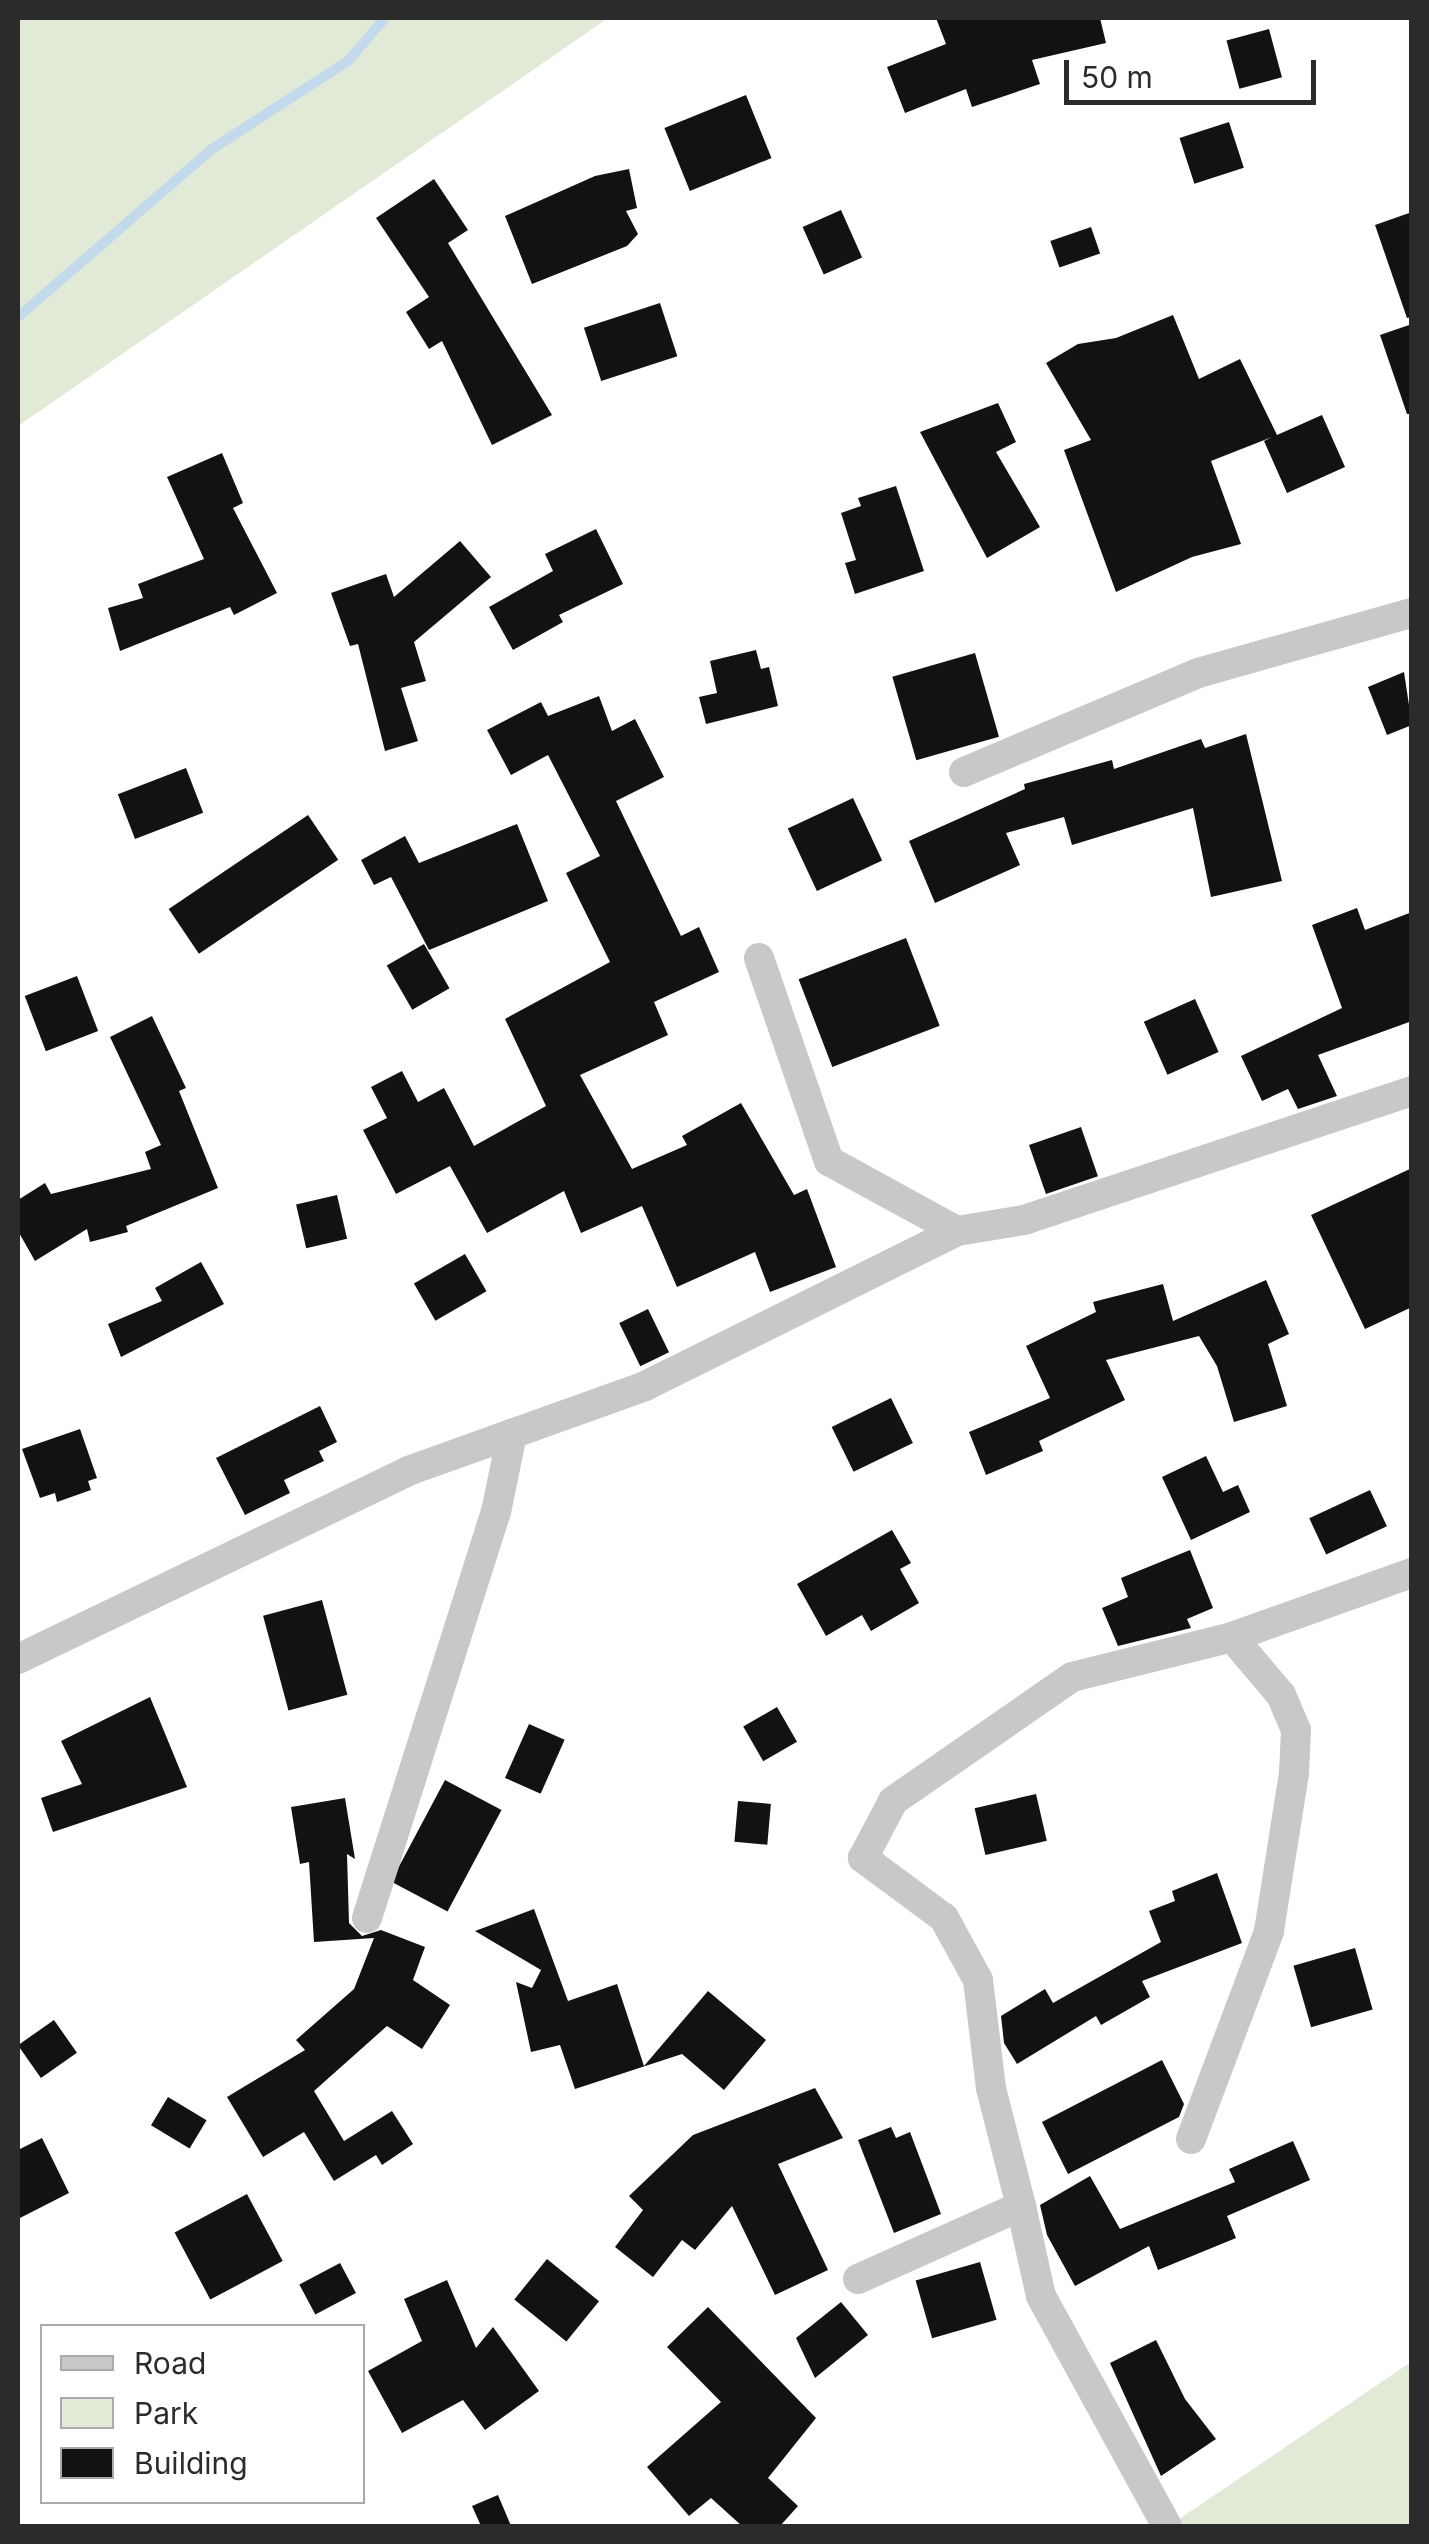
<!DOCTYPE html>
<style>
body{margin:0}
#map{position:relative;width:1429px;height:2544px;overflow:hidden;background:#fff;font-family:Inter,sans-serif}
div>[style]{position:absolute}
.green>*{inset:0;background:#e1ead7}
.stream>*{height:10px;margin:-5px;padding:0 5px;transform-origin:5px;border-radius:5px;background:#c2daec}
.building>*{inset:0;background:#121212;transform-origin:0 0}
.minor>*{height:30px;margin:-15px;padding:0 15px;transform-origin:15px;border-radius:15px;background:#c8c8c8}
span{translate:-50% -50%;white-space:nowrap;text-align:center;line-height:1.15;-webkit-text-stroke:10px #fff;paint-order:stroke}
.frame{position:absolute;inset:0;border:20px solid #2b2b2b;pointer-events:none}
.legend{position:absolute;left:40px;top:2324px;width:325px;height:180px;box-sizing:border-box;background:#fff;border:2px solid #aaa;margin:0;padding:12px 18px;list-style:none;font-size:30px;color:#2b2b2b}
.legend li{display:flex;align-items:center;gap:20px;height:50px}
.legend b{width:50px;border:2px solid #aaa}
.scale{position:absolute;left:1064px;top:60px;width:252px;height:45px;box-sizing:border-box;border:5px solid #2b2b2b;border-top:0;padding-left:12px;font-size:30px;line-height:35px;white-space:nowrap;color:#2b2b2b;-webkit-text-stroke:8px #fff;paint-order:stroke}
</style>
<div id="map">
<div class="green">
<i style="clip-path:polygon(18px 18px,608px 18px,18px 426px)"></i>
<i style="clip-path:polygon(1411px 2362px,1411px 2526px,1169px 2526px)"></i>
</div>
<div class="stream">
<i style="left:18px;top:317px;width:257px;rotate:-40.9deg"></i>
<i style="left:212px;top:149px;width:162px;rotate:-32.9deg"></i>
<i style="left:348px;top:61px;width:57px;rotate:-49.3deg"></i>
</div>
<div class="building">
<i style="clip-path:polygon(936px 18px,1100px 18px,1106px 43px,1032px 60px,1040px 84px,972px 107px,966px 89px,905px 113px,887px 67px,946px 44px)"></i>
<i style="left:1269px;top:29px;width:50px;height:44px;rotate:75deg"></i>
<i style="left:746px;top:95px;width:68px;height:88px;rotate:68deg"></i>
<i style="left:1229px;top:122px;width:48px;height:52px;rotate:72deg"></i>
<i style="clip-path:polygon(629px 169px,637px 208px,626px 211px,638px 234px,627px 246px,532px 284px,505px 216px,595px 176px)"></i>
<i style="clip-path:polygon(434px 179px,468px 230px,448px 243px,552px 415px,492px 445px,442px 341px,429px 349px,406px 312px,429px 297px,376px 218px)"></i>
<i style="left:841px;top:210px;width:52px;height:42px;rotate:66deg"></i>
<i style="clip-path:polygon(1412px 212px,1412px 317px,1407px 318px,1375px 225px)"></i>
<i style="left:1091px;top:227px;width:28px;height:43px;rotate:71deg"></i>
<i style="left:660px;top:303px;width:56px;height:80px;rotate:72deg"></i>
<i style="clip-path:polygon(1173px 315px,1199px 379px,1240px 359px,1277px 435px,1322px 415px,1345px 467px,1287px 493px,1264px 441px,1272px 437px,1211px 461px,1241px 544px,1192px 557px,1116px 592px,1064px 450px,1091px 440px,1046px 363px,1078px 344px,1116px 338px)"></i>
<i style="clip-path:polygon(1412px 324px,1412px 414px,1407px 414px,1380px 335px)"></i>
<i style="clip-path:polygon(998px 403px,1016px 442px,996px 452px,1040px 527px,987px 558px,920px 432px)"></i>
<i style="clip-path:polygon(222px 453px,243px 503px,233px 508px,277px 593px,234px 615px,230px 607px,120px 651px,108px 608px,143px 598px,138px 584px,204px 559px,167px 477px)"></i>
<i style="clip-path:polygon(896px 486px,924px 571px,855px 594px,845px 563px,856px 560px,841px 513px,861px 506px,858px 498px)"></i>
<i style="clip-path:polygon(596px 529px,623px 584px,559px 615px,563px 622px,513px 650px,489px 607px,553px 571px,545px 554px)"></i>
<i style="clip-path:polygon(460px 541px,491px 577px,414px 642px,426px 681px,401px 688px,418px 741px,385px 751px,358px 644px,350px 646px,331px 593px,386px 574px,394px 597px)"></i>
<i style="clip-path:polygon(756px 650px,761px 669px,769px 667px,778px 706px,706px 724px,699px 697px,717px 693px,710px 661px)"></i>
<i style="left:975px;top:653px;width:87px;height:86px;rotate:74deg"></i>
<i style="clip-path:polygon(1404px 672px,1412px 725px,1387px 735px,1368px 687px)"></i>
<i style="clip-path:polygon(599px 696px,612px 731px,635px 719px,664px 777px,616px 801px,681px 936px,699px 927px,719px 972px,654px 1002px,668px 1035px,580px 1075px,632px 1169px,687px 1145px,682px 1136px,741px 1103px,794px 1195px,807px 1189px,836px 1267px,770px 1292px,755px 1252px,677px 1287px,642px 1206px,581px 1233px,564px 1191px,487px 1233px,450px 1166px,396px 1194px,363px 1130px,387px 1118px,371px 1087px,402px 1071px,418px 1102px,444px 1088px,474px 1146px,546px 1106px,505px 1019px,610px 962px,566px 873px,600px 856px,548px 755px,511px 775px,487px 730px,541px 702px,548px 716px)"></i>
<i style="clip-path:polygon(1246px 734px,1282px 881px,1211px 897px,1193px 808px,1072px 845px,1064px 817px,1006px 833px,1020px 865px,935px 903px,909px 841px,1025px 789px,1024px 784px,1112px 760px,1114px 769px,1201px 739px,1205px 748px)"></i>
<i style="left:186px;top:768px;width:48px;height:73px;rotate:69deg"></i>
<i style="left:853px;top:798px;width:69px;height:72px;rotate:65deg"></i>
<i style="left:308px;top:815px;width:54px;height:168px;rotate:56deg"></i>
<i style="clip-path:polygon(517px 824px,548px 901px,429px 950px,391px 877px,374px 885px,361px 860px,405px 836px,419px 863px)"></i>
<i style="clip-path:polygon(1357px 908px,1365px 930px,1412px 912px,1412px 1021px,1318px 1055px,1337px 1096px,1298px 1109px,1288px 1089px,1262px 1101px,1241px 1056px,1342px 1008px,1312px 925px)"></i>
<i style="left:906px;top:938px;width:94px;height:115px;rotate:69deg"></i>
<i style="left:424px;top:944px;width:51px;height:43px;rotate:60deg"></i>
<i style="left:77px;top:976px;width:59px;height:56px;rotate:69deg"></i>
<i style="left:1195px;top:999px;width:58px;height:56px;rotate:66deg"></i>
<i style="clip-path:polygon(152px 1016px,186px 1088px,179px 1091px,218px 1188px,126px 1226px,128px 1232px,90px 1242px,87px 1229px,35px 1261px,18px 1231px,18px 1200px,45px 1183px,51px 1194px,151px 1169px,145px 1152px,161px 1145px,110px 1037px)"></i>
<i style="left:1081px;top:1127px;width:52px;height:55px;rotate:71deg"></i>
<i style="clip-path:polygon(1412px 1168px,1412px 1307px,1365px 1329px,1311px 1215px)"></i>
<i style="left:337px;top:1195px;width:45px;height:42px;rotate:77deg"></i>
<i style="left:465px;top:1254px;width:43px;height:59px;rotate:60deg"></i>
<i style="clip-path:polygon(201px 1262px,224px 1304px,121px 1357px,108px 1324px,162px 1301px,155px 1288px)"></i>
<i style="clip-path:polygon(1266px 1280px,1289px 1334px,1268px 1344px,1287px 1406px,1234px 1422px,1217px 1366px,1199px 1336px,1106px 1360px,1125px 1400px,1039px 1441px,1043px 1451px,986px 1475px,969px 1432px,1050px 1398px,1026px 1346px,1096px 1312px,1093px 1302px,1163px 1284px,1173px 1321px)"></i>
<i style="left:648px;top:1309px;width:48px;height:32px;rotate:64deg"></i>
<i style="left:891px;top:1398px;width:50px;height:66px;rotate:64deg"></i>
<i style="clip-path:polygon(320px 1406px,337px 1442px,319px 1451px,324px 1461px,284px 1480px,290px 1493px,245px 1515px,216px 1458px)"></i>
<i style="clip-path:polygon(80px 1429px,97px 1478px,88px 1481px,91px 1490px,57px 1502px,55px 1493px,40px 1498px,22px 1449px)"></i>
<i style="clip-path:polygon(1206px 1456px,1223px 1492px,1238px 1485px,1250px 1512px,1191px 1540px,1162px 1477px)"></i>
<i style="left:1370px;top:1490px;width:40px;height:67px;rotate:65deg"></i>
<i style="clip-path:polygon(892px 1530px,911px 1563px,900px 1569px,919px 1603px,871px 1631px,862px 1615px,826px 1636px,797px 1584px)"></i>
<i style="clip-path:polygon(1190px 1550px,1213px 1608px,1187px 1619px,1191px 1628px,1118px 1646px,1102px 1608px,1128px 1597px,1121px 1578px)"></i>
<i style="left:322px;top:1600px;width:98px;height:61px;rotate:75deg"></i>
<i style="clip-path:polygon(150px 1697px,187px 1787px,53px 1832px,41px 1798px,82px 1784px,61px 1741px)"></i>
<i style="left:777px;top:1707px;width:40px;height:39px;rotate:60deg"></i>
<i style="left:529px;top:1724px;width:39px;height:59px;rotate:24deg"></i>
<i style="left:445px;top:1780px;width:64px;height:115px;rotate:28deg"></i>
<i style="left:1036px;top:1794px;width:48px;height:63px;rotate:77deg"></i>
<i style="clip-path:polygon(345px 1798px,355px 1859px,347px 1854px,349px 1923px,362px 1936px,381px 1930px,425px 1947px,413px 1980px,450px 2005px,422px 2049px,387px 2026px,314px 2091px,344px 2141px,392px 2111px,413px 2144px,382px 2165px,376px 2155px,334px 2181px,304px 2132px,263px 2157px,227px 2097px,305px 2050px,296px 2040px,354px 1989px,374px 1938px,314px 1942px,309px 1862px,300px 1864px,291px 1807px)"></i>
<i style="left:738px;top:1801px;width:33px;height:41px;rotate:5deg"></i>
<i style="clip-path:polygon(1217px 1873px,1242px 1943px,1142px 1981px,1150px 1997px,1101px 2025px,1096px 2016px,1017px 2064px,1004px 2043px,1001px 2016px,1045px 1989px,1053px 2003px,1161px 1942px,1149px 1911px,1175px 1901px,1172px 1891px)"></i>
<i style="clip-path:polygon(534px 1909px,568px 2001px,617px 1984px,644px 2066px,708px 1991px,766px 2040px,724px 2090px,682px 2054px,575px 2089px,560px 2045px,531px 2052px,516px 1982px,532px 1988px,541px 1970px,475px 1931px)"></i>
<i style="left:1355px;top:1948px;width:64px;height:64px;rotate:74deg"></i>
<i style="left:54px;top:2020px;width:40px;height:44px;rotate:55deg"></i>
<i style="clip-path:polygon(1162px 2060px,1184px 2104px,1179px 2117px,1068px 2174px,1042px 2122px)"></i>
<i style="clip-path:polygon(815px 2088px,843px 2138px,778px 2164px,828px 2270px,775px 2295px,732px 2206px,695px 2250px,682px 2240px,653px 2277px,615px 2247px,643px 2210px,629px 2196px,693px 2135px)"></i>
<i style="left:168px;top:2097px;width:45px;height:33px;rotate:31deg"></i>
<i style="clip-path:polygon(891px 2127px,896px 2138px,910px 2132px,941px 2214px,894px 2233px,858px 2140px)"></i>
<i style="clip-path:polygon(42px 2138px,69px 2193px,18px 2219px,18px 2150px)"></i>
<i style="clip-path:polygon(1293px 2141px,1310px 2180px,1227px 2216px,1236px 2238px,1158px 2270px,1149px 2246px,1075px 2286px,1047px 2235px,1040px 2205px,1090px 2176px,1120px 2229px,1235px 2182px,1229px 2169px)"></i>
<i style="left:247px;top:2194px;width:76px;height:82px;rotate:62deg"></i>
<i style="left:547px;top:2259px;width:67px;height:52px;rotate:39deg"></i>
<i style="left:980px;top:2262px;width:60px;height:67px;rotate:74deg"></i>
<i style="left:340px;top:2263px;width:34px;height:46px;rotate:62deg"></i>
<i style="clip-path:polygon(447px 2280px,476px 2348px,493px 2327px,539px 2391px,485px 2430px,463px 2400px,402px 2433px,368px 2371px,422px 2341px,404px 2299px)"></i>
<i style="clip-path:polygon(841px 2302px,868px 2335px,815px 2378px,796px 2338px)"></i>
<i style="clip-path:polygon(708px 2307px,816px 2418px,768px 2478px,798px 2506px,780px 2526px,742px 2526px,711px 2498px,689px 2516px,647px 2467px,721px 2402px,667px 2347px)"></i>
<i style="clip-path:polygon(1156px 2340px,1185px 2399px,1216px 2439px,1161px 2476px,1110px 2363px)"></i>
<i style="clip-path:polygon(498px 2495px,511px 2526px,481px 2526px,472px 2506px)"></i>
</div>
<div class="minor">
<i style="left:964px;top:772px;width:254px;rotate:-22.9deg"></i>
<i style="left:1198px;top:673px;width:222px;rotate:-15.7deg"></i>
<i style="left:759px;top:958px;width:215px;rotate:71deg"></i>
<i style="left:829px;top:1161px;width:146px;rotate:28.7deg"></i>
<i style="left:957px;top:1231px;width:68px;rotate:-9.3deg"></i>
<i style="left:1024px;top:1220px;width:409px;rotate:-18.4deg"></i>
<i style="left:18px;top:1659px;width:433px;rotate:-25.7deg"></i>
<i style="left:408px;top:1471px;width:252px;rotate:-19.7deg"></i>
<i style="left:645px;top:1386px;width:348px;rotate:-26.4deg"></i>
<i style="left:367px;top:1918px;width:426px;rotate:-72.4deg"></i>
<i style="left:496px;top:1512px;width:80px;rotate:-78.4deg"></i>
<i style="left:1191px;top:2139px;width:222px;rotate:-69.4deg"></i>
<i style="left:1269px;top:1931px;width:160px;rotate:-81deg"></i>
<i style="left:1294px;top:1773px;width:43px;rotate:-87.3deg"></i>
<i style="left:1296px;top:1730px;width:38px;rotate:-113deg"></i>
<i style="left:1281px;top:1695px;width:76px;rotate:-130.2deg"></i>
<i style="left:1021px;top:2206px;width:92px;rotate:77.5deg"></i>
<i style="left:1041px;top:2296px;width:262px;rotate:61.3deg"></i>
<i style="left:858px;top:2279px;width:179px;rotate:-24.1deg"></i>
<i style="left:1021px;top:2206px;width:122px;rotate:-104.3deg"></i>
<i style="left:991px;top:2088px;width:109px;rotate:-96.9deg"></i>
<i style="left:978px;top:1980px;width:71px;rotate:-118.7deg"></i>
<i style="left:944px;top:1918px;width:101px;rotate:-143.5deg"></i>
<i style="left:863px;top:1858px;width:64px;rotate:-62.2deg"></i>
<i style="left:893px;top:1801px;width:218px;rotate:-34.7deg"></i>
<i style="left:1072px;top:1677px;width:165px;rotate:-14deg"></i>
<i style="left:1232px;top:1637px;width:191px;rotate:-19.6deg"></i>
</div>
<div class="frame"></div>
<ul class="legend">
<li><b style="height:12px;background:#c8c8c8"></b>Road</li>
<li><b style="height:28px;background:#e1ead7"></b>Park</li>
<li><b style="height:28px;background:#121212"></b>Building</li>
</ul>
<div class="scale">50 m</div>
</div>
